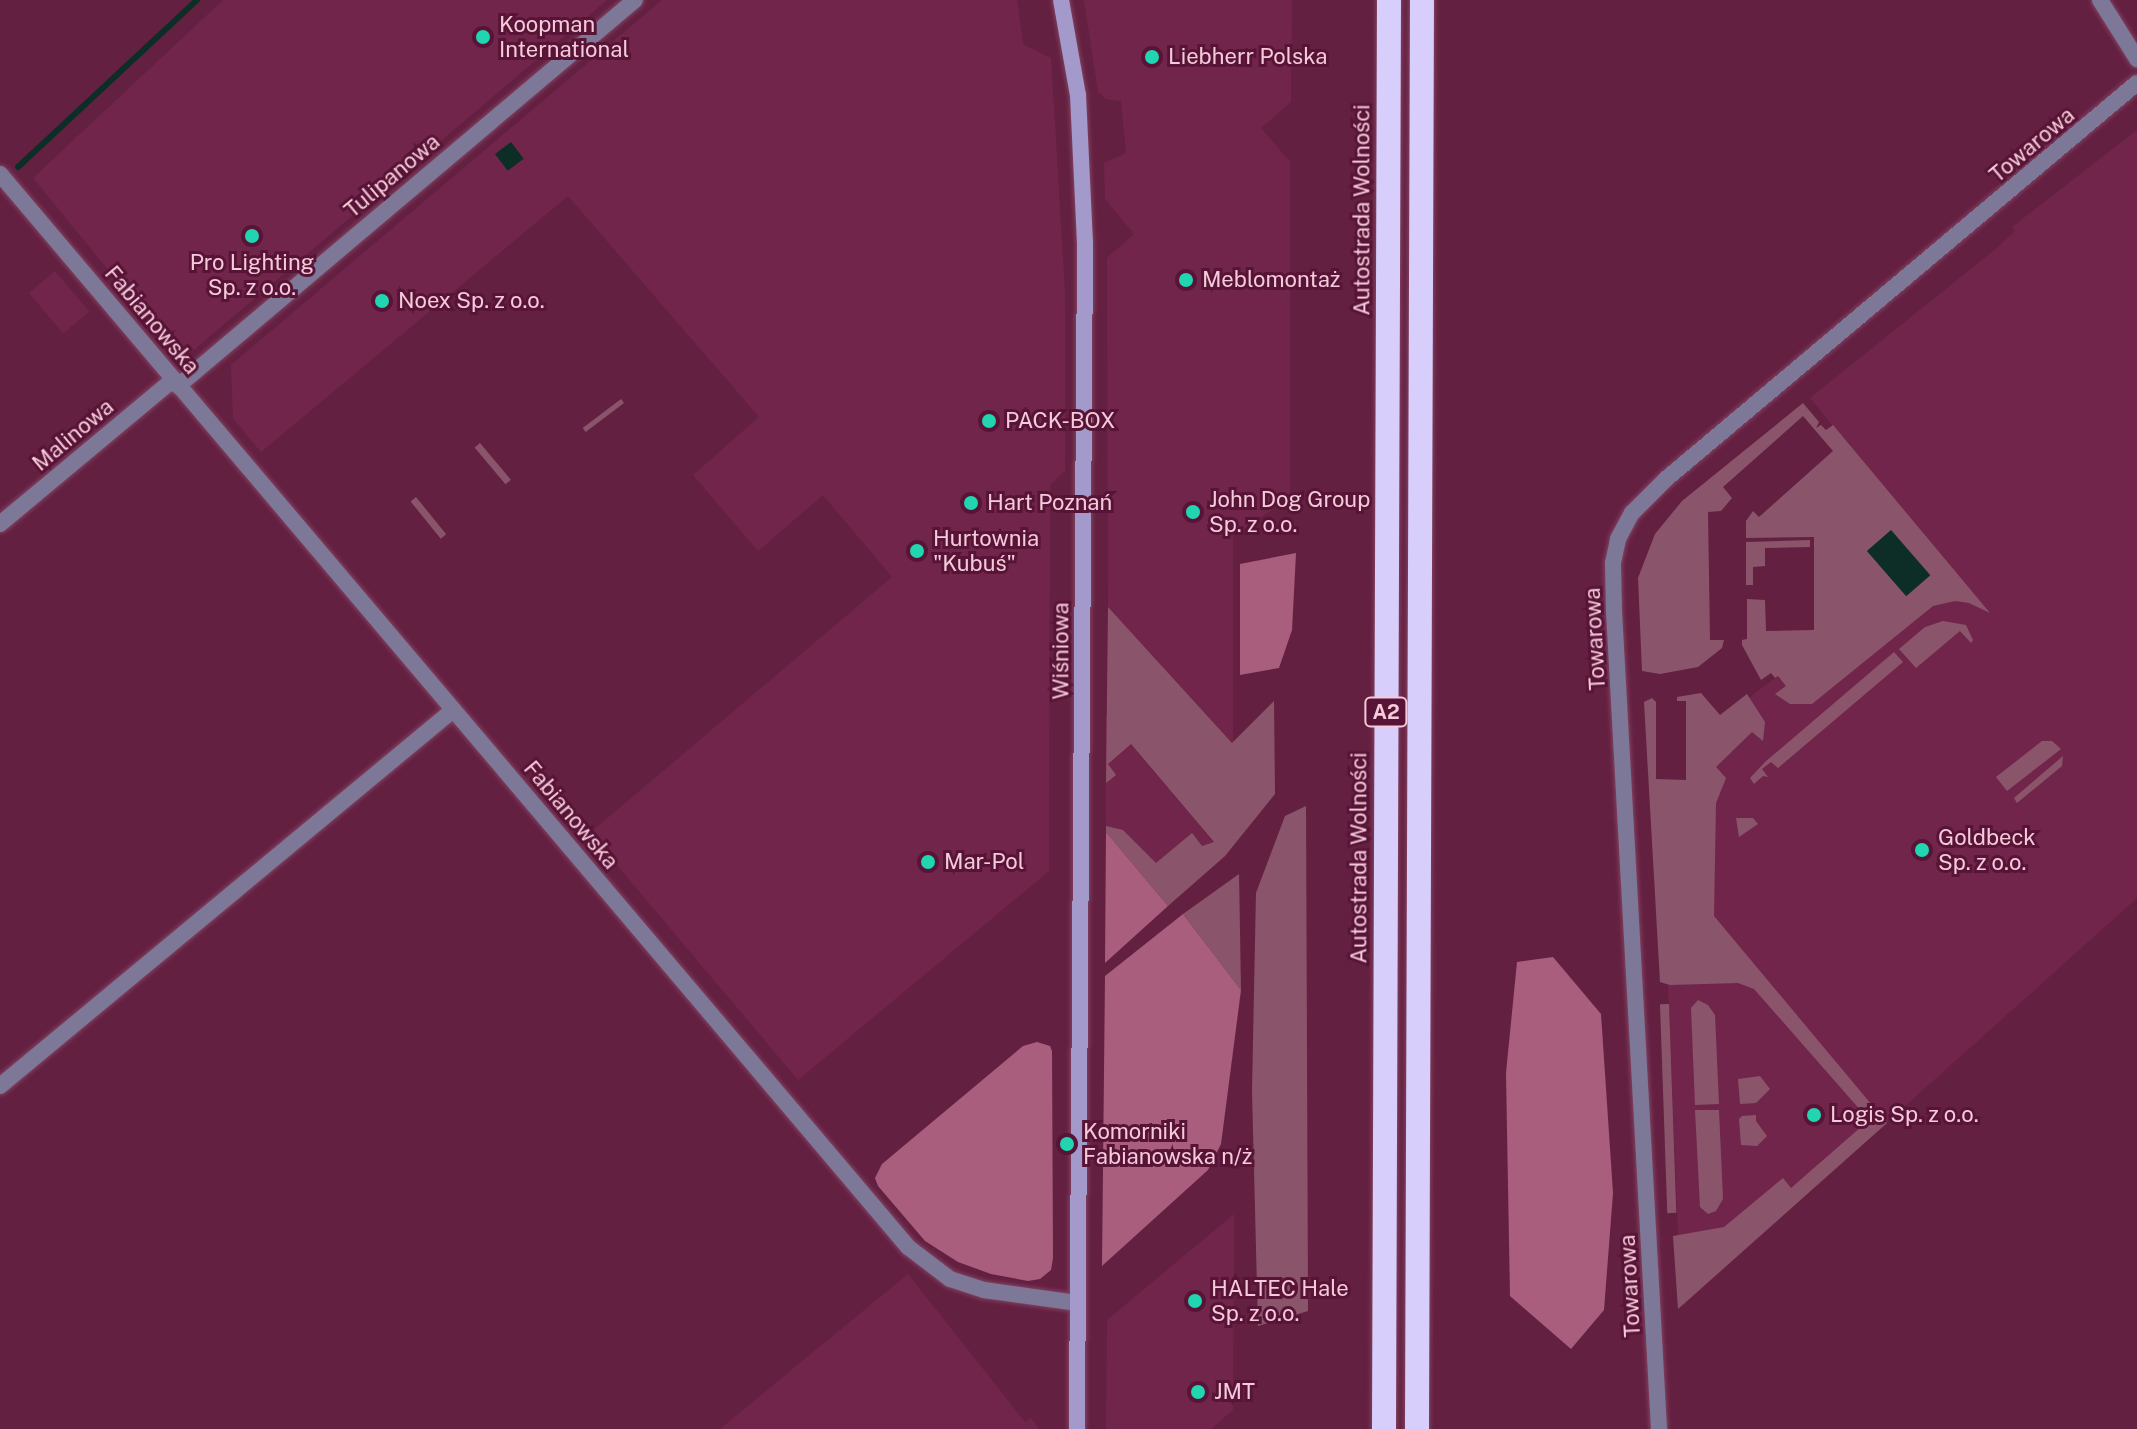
<!DOCTYPE html>
<meta charset="utf-8">
<style>
body{margin:0}
#map{position:relative;width:2137px;height:1429px;overflow:hidden;background:#642041;font-family:"Public Sans",sans-serif}
div>[style]{position:absolute}
.built>*{inset:0;background:#72254b;transform-origin:0 0}
.green>*{inset:0;background:#8a556b;transform-origin:0 0}
.forest>*{inset:0;background:#a95e7e}
.water>*{inset:0;background:#0c2e26;transform-origin:0 0}
.stream>*{height:6px;margin:-3px;padding:0 3px;transform-origin:3px;border-radius:3px;background:#0c2e26}
.roads{filter:drop-shadow(0 0 2px #814260) drop-shadow(0 0 2px #814260)}
.street>*{height:16px;margin:-8px;padding:0 8px;transform-origin:8px;border-radius:8px;background:#7e7898}
.secondary>*{height:16px;margin:-8px;padding:0 8px;transform-origin:8px;border-radius:8px;background:#a399ca}
.highway>*{height:24px;margin:-12px;padding:0 12px;transform-origin:12px;border-radius:12px;background:#d7cefc}
.dots>*{width:22px;height:22px;translate:-50% -50%;box-sizing:border-box;border:4px solid #581436;border-radius:50%}
span{translate:-50% -50%;white-space:nowrap;text-align:center;line-height:1.15;-webkit-text-stroke:6px #581436;paint-order:stroke}
.shield-label span{padding:2px 6px;background:#581436;border:2px solid;border-radius:6px;-webkit-text-stroke-width:0}
.shield-label{font-size:20px;color:#f5cada;font-weight:700}
.poi-label{font-size:22px;color:#f5cada}
.left{translate:0 -50%;text-align:left}
.street-label{font-size:22px;color:#f5cada}
</style>
<div id="map">
<div class="built">
<i style="clip-path:polygon(223px 0,607px 0,182px 360px,33px 178px)"></i>
<i style="clip-path:polygon(662px 0,1017px 0,1023px 44px,1051px 58px,1065px 292px,1065px 471px,1050px 485px,1049px 871px,798px 1080px,590px 833px,892px 577px,823px 495px,758px 551px,693px 475px,759px 417px,568px 196px,261px 452px,233px 418px,231px 365px)"></i>
<i style="clip-path:polygon(1084px 0,1292px 0,1291px 102px,1261px 128px,1290px 162px,1290px 498px,1233px 536px,1233px 744px,1108px 607px,1107px 258px,1134px 234px,1105px 199px,1104px 163px,1126px 153px,1121px 101px,1106px 99px,1098px 92px)"></i>
<i style="clip-path:polygon(2137px 130px,2137px 898px,1681px 1307px,1668px 985px,1713px 725px,1783px 672px,1808px 700px,1862px 461px,1810px 398px,1997px 248px,2015px 231px,2012px 227px)"></i>
<i style="left:55px;top:271px;width:53px;height:34px;rotate:50deg"></i>
<i style="clip-path:polygon(1106px 715px,1225px 856px,1168px 906px,1106px 832px)"></i>
<i style="clip-path:polygon(1234px 1214px,1233px 1410px,1211px 1429px,1106px 1429px,1107px 1320px)"></i>
<i style="clip-path:polygon(908px 1274px,1025px 1422px,1031px 1418px,1039px 1429px,720px 1429px)"></i>
</div>
<div class="green">
<i style="left:621px;top:399px;width:5px;height:48px;rotate:53deg"></i>
<i style="clip-path:polygon(1803px 403px,1819px 422px,1816px 428px,1821px 425px,1826px 430px,1833px 425px,1990px 613px,1969px 603px,1955px 601px,1933px 606px,1812px 704px,1790px 704px,1775px 694px,1786px 686px,1778px 676px,1775px 678px,1771px 673px,1761px 680px,1742px 645px,1742px 640px,1747px 639px,1747px 599px,1765px 600px,1766px 631px,1814px 630px,1814px 537px,1746px 538px,1746px 521px,1753px 511px,1759px 517px,1833px 451px,1803px 416px,1723px 487px,1732px 498px,1721px 511px,1708px 512px,1710px 640px,1724px 640px,1722px 648px,1698px 667px,1660px 674px,1642px 671px,1638px 578px,1655px 534px,1682px 501px)"></i>
<i style="left:480px;top:443px;width:48px;height:7px;rotate:50deg"></i>
<i style="left:416px;top:497px;width:48px;height:7px;rotate:51deg"></i>
<i style="clip-path:polygon(1810px 540px,1810px 547px,1765px 548px,1765px 566px,1753px 567px,1753px 585px,1746px 585px,1746px 542px)"></i>
<i style="clip-path:polygon(1108px 607px,1232px 743px,1274px 701px,1275px 794px,1225px 856px,1168px 906px,1106px 832px,1106px 826px,1123px 830px,1156px 863px,1192px 833px,1202px 846px,1214px 842px,1131px 744px,1108px 764px,1116px 775px,1106px 783px)"></i>
<i style="clip-path:polygon(1943px 621px,1966px 625px,1973px 640px,1971px 643px,1960px 631px,1916px 668px,1899px 649px,1925px 627px)"></i>
<i style="clip-path:polygon(1894px 652px,1903px 662px,1778px 768px,1771px 762px,1762px 769px,1768px 777px,1763px 776px,1754px 784px,1750px 778px,1765px 762px)"></i>
<i style="clip-path:polygon(1701px 693px,1720px 715px,1747px 694px,1765px 722px,1763px 741px,1752px 732px,1716px 767px,1726px 778px,1716px 803px,1714px 916px,1887px 1123px,1678px 1309px,1673px 1236px,1724px 1227px,1783px 1178px,1791px 1188px,1869px 1120px,1754px 989px,1738px 983px,1670px 985px,1660px 982px,1644px 702px,1652px 698px,1656px 702px,1656px 779px,1686px 780px,1686px 701px,1677px 701px,1677px 697px)"></i>
<i style="clip-path:polygon(2042px 741px,2052px 741px,2061px 749px,2007px 791px,1996px 777px)"></i>
<i style="clip-path:polygon(2063px 756px,2062px 766px,2017px 803px,2014px 798px)"></i>
<i style="clip-path:polygon(1306px 806px,1308px 1311px,1258px 1326px,1252px 1091px,1256px 893px,1285px 816px)"></i>
<i style="clip-path:polygon(1736px 818px,1753px 818px,1758px 824px,1739px 837px)"></i>
<i style="clip-path:polygon(1239px 874px,1241px 990px,1183px 914px)"></i>
<i style="clip-path:polygon(1698px 1000px,1708px 1005px,1715px 1015px,1719px 1104px,1695px 1105px,1691px 1008px)"></i>
<i style="left:1669px;top:1004px;width:209px;height:9px;rotate:88deg"></i>
<i style="clip-path:polygon(1760px 1076px,1770px 1089px,1756px 1103px,1740px 1104px,1738px 1079px)"></i>
<i style="clip-path:polygon(1695px 1110px,1719px 1110px,1723px 1199px,1716px 1211px,1708px 1214px,1700px 1207px)"></i>
<i style="clip-path:polygon(1756px 1115px,1756px 1121px,1767px 1136px,1757px 1146px,1741px 1145px,1739px 1119px,1742px 1116px)"></i>
</div>
<div class="forest">
<i style="clip-path:polygon(1296px 553px,1292px 630px,1279px 668px,1240px 675px,1240px 564px)"></i>
<i style="clip-path:polygon(1106px 832px,1168px 906px,1105px 963px)"></i>
<i style="clip-path:polygon(1183px 914px,1241px 990px,1221px 1144px,1208px 1170px,1102px 1266px,1105px 976px)"></i>
<i style="clip-path:polygon(1553px 957px,1601px 1014px,1613px 1193px,1604px 1310px,1571px 1349px,1510px 1296px,1506px 1073px,1517px 962px)"></i>
<i style="clip-path:polygon(1037px 1042px,1050px 1046px,1052px 1051px,1053px 1258px,1051px 1270px,1040px 1279px,1028px 1281px,991px 1274px,958px 1262px,925px 1241px,878px 1186px,875px 1178px,882px 1164px,1023px 1046px)"></i>
</div>
<div class="water">
<i style="left:511px;top:142px;width:21px;height:20px;rotate:53deg"></i>
<i style="left:1891px;top:530px;width:60px;height:32px;rotate:49deg"></i>
</div>
<div class="stream">
<i style="left:18px;top:167px;width:245px;rotate:-43deg"></i>
</div>
<div class="roads">
<div class="street">
<i style="left:2100px;top:0;width:70px;rotate:57.9deg"></i>
<i style="left:0;top:174px;width:1406px;rotate:49.76deg"></i>
<i style="left:908px;top:1247px;width:53px;rotate:37.3deg"></i>
<i style="left:950px;top:1279px;width:36px;rotate:18deg"></i>
<i style="left:984px;top:1290px;width:95px;rotate:7.9deg"></i>
<i style="left:178px;top:386px;width:598px;rotate:-40.19deg"></i>
<i style="left:0;top:524px;width:225px;rotate:-39.8deg"></i>
<i style="left:0;top:1086px;width:589px;rotate:-39.69deg"></i>
<i style="left:1659px;top:1429px;width:818px;rotate:-93.15deg"></i>
<i style="left:1614px;top:612px;width:49px;rotate:-91.2deg"></i>
<i style="left:1613px;top:563px;width:25px;rotate:-78deg"></i>
<i style="left:1618px;top:539px;width:30px;rotate:-62deg"></i>
<i style="left:1632px;top:513px;width:48px;rotate:-45deg"></i>
<i style="left:1666px;top:479px;width:615px;rotate:-40.06deg"></i>
</div>
<div class="secondary">
<i style="left:1061px;top:0;width:97px;rotate:79.9deg"></i>
<i style="left:1078px;top:95px;width:148px;rotate:87.3deg"></i>
<i style="left:1085px;top:243px;width:1186px;rotate:90.39deg"></i>
</div>
<div class="highway">
<i style="left:1384px;top:1429px;width:1429px;rotate:-89.8deg"></i>
<i style="left:1417px;top:1429px;width:1429px;rotate:-89.8deg"></i>
</div>
</div>
<div class="dots">
<i style="left:483px;top:37px;background:#20d5b0"></i>
<i style="left:1152px;top:57px;background:#20d5b0"></i>
<i style="left:252px;top:236px;background:#20d5b0"></i>
<i style="left:1186px;top:280px;background:#20d5b0"></i>
<i style="left:382px;top:301px;background:#20d5b0"></i>
<i style="left:989px;top:421px;background:#20d5b0"></i>
<i style="left:971px;top:503px;background:#20d5b0"></i>
<i style="left:1193px;top:512px;background:#20d5b0"></i>
<i style="left:917px;top:551px;background:#20d5b0"></i>
<i style="left:1922px;top:850px;background:#20d5b0"></i>
<i style="left:928px;top:862px;background:#20d5b0"></i>
<i style="left:1814px;top:1115px;background:#20d5b0"></i>
<i style="left:1067px;top:1144px;background:#20d5b0"></i>
<i style="left:1195px;top:1301px;background:#20d5b0"></i>
<i style="left:1198px;top:1392px;background:#20d5b0"></i>
</div>
<div class="shield-label">
<span style="left:1386px;top:712px">A2</span>
</div>
<div class="poi-label">
<span class="left" style="left:499px;top:37px">Koopman<br>International</span>
<span class="left" style="left:1168px;top:57px">Liebherr Polska</span>
<span style="left:252px;top:275px">Pro Lighting<br>Sp. z o.o.</span>
<span class="left" style="left:1202px;top:280px">Meblomontaż</span>
<span class="left" style="left:398px;top:301px">Noex Sp. z o.o.</span>
<span class="left" style="left:1005px;top:421px">PACK-BOX</span>
<span class="left" style="left:1209px;top:512px">John Dog Group<br>Sp. z o.o.</span>
<span class="left" style="left:987px;top:503px">Hart Poznań</span>
<span class="left" style="left:933px;top:551px">Hurtownia<br>"Kubuś"</span>
<span class="left" style="left:1938px;top:850px">Goldbeck<br>Sp. z o.o.</span>
<span class="left" style="left:944px;top:862px">Mar-Pol</span>
<span class="left" style="left:1830px;top:1115px">Logis Sp. z o.o.</span>
<span class="left" style="left:1083px;top:1144px">Komorniki<br>Fabianowska n/ż</span>
<span class="left" style="left:1211px;top:1301px">HALTEC Hale<br>Sp. z o.o.</span>
<span class="left" style="left:1214px;top:1392px">JMT</span>
</div>
<div class="street-label">
<span style="left:2032px;top:145px;rotate:-40deg">Towarowa</span>
<span style="left:392px;top:176px;rotate:-40deg">Tulipanowa</span>
<span style="left:1362px;top:210px;rotate:-90deg">Autostrada Wolności</span>
<span style="left:152px;top:320px;rotate:50deg">Fabianowska</span>
<span style="left:73px;top:435px;rotate:-40deg">Malinowa</span>
<span style="left:1595px;top:639px;rotate:-93deg">Towarowa</span>
<span style="left:1061px;top:651px;rotate:-90deg">Wiśniowa</span>
<span style="left:571px;top:815px;rotate:50deg">Fabianowska</span>
<span style="left:1359px;top:858px;rotate:-90deg">Autostrada Wolności</span>
<span style="left:1630px;top:1286px;rotate:-93deg">Towarowa</span>
</div>
</div>
